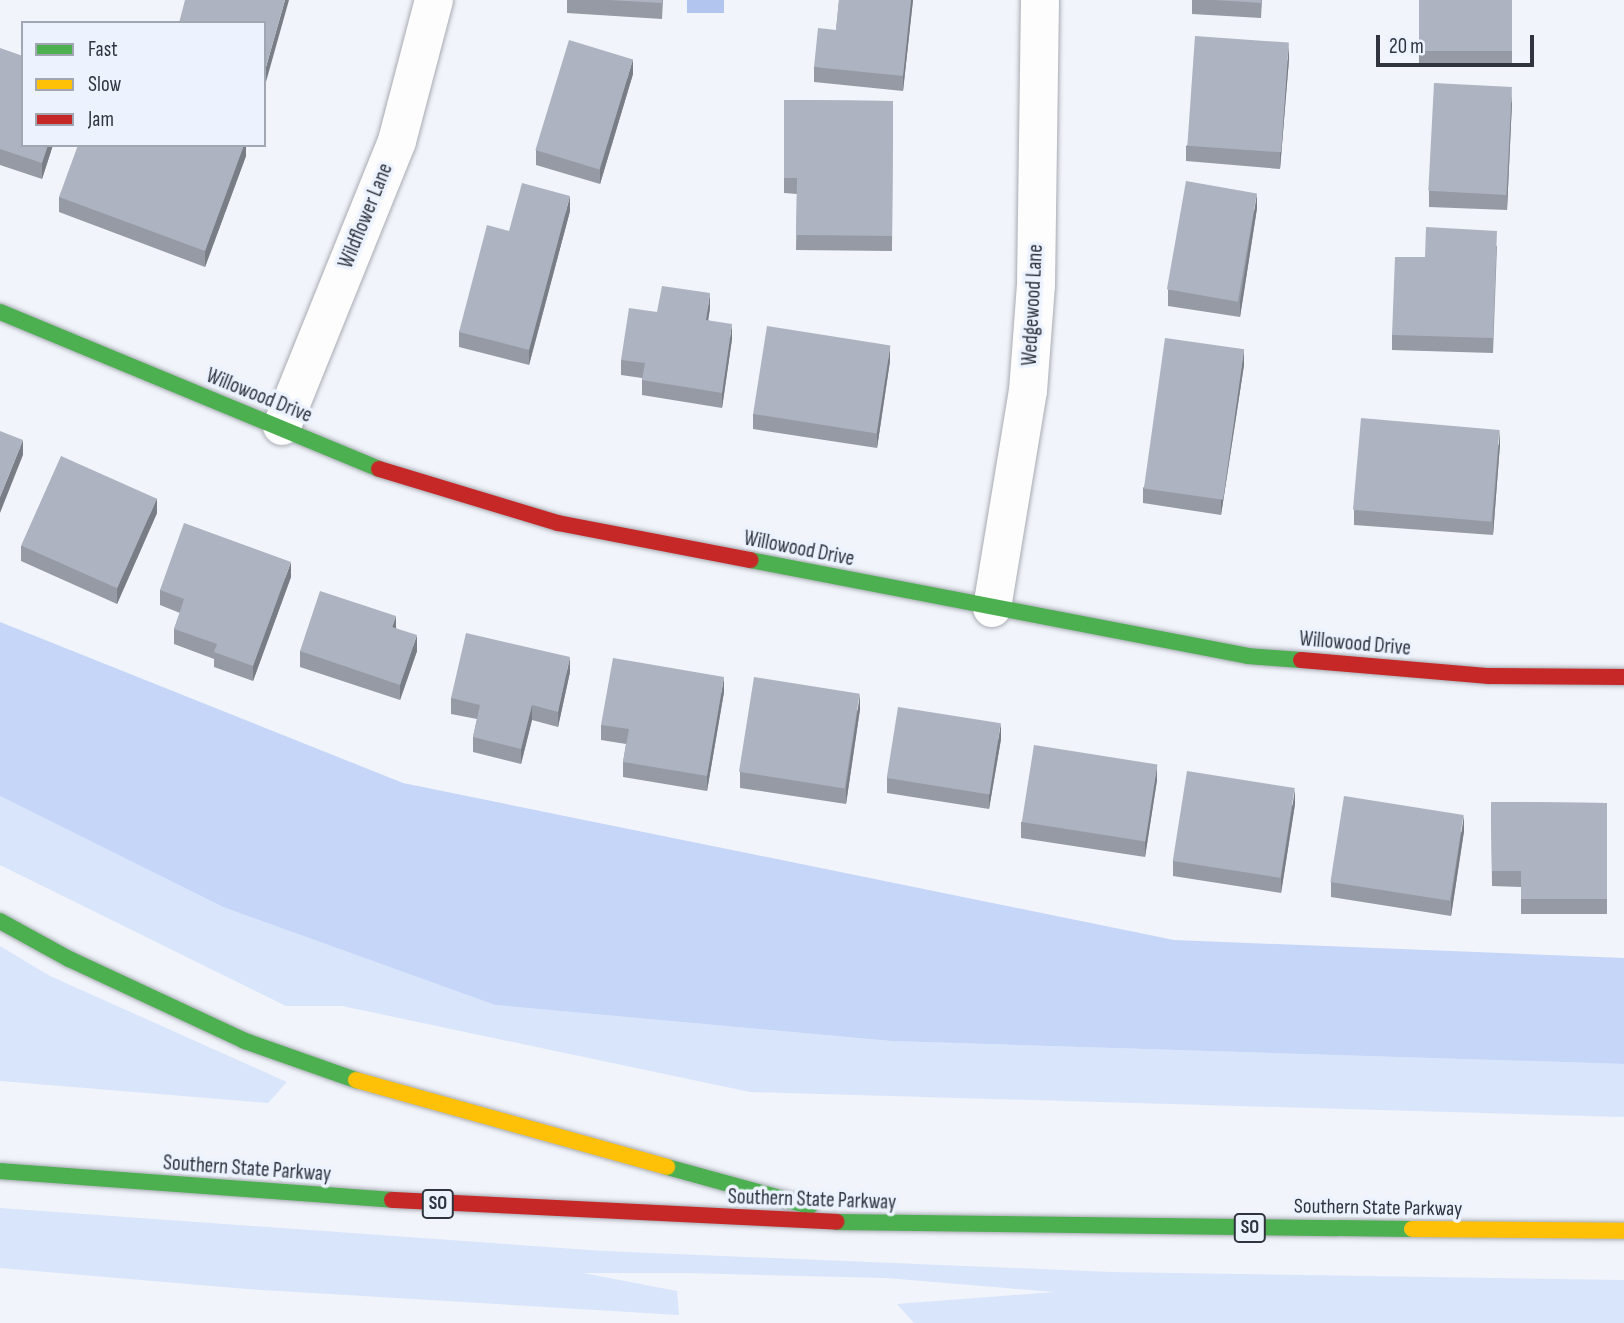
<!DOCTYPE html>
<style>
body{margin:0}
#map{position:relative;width:1624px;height:1323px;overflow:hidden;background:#f1f4fa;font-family:"Sofia Sans Condensed",sans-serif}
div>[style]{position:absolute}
.green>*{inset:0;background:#d9e5fb}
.forest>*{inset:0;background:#c6d6f8}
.water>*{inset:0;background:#b1c5ef;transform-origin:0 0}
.roads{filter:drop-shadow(0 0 2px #a7abb2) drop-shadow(0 0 2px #a7abb2)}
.street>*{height:38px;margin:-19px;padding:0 19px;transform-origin:19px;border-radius:19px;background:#fdfdfe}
.fast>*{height:16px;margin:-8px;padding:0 8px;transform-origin:8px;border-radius:8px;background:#4caf50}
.slow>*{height:16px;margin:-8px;padding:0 8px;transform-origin:8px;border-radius:8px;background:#ffc107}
.jam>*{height:16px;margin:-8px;padding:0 8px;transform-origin:8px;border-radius:8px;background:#c62828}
.wall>*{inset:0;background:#959aa5;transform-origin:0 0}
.shaded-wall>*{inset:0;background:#797d86}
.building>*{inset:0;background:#adb3c0;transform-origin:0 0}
span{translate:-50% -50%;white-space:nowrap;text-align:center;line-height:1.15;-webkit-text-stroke:7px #edf3fe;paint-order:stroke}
.shield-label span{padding:2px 5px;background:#edf3fe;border:2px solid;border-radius:5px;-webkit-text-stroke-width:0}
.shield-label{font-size:19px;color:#2f343f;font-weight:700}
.street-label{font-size:21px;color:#2f343f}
.legend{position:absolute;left:21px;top:21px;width:245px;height:126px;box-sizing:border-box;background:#edf3fe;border:2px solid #a1a7b2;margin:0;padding:9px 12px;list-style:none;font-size:21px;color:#2f343f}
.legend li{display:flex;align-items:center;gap:14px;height:35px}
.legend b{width:35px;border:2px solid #a1a7b2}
.scale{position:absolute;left:1376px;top:35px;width:158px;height:32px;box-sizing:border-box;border:4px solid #2f343f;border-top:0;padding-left:9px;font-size:21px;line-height:24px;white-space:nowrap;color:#2f343f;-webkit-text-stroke:5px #edf3fe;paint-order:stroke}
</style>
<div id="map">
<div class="green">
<i style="clip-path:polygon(0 796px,223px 907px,495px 1005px,891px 1041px,1624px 1064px,1624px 1117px,750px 1092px,342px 1006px,286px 1006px,0 865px)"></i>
<i style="clip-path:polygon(0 946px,50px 976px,287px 1082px,268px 1103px,0 1081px)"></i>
<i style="clip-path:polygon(0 1208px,604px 1251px,1111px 1272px,1624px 1280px,1624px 1323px,914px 1323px,897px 1304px,1055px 1292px,886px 1278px,685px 1273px,583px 1273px,677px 1291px,679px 1315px,247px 1289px,0 1268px)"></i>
</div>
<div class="forest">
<i style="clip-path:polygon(0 622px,403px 783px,1174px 940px,1624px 958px,1624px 1064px,891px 1041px,495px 1005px,223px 907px,0 796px)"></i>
</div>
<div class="water">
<i style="left:687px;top:0;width:37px;height:13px"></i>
</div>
<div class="roads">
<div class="street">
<i style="left:282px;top:426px;width:307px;rotate:-68deg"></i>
<i style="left:397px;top:141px;width:146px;rotate:-75.3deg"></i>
<i style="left:992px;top:608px;width:220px;rotate:-80.6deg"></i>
<i style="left:1028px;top:391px;width:106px;rotate:-85.7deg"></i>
<i style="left:1036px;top:285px;width:285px;rotate:-89.2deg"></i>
</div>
<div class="fast">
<i style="left:0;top:312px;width:410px;rotate:22.5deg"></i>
<i style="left:750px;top:560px;width:507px;rotate:10.91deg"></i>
<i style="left:1248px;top:656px;width:53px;rotate:4.3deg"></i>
<i style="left:0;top:921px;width:79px;rotate:28.8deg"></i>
<i style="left:69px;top:959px;width:194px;rotate:25deg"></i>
<i style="left:245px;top:1041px;width:118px;rotate:19.4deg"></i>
<i style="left:667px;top:1167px;width:148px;rotate:15.3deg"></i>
<i style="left:0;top:1171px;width:393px;rotate:4.2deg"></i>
<i style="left:836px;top:1222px;width:576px;rotate:0.7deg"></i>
</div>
<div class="slow">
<i style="left:356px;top:1080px;width:323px;rotate:15.6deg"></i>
<i style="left:1412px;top:1229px;width:212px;rotate:0.5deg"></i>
</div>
<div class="jam">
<i style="left:379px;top:469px;width:187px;rotate:16.8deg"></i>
<i style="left:558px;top:523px;width:196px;rotate:10.9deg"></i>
<i style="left:1301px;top:660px;width:189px;rotate:4.9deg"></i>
<i style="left:1489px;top:676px;width:135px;rotate:0.4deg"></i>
<i style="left:392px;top:1200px;width:445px;rotate:2.8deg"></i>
</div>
</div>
<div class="wall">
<i style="clip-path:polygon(567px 0,663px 0,662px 19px,567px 13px)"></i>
<i style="clip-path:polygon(839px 0,913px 0,903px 91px,814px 82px,814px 67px,836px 30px)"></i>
<i style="clip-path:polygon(1192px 0,1262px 0,1261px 18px,1192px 14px)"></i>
<i style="left:1419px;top:0;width:93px;height:67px"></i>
<i style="clip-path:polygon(0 48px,23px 145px,53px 145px,42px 179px,0 165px)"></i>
<i style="clip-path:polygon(1289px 59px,1280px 169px,1186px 161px,1186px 146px)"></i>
<i style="clip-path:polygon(633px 74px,600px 184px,536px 165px,536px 150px)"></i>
<i style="clip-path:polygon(784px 100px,893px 101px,892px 251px,796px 250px,797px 194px,784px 193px)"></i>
<i style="clip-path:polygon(1512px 102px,1507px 210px,1429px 207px,1429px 191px)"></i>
<i style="clip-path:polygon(246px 145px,246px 156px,205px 267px,59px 212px,59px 197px)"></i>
<i style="clip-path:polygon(1257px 208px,1240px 317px,1168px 306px,1168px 290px)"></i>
<i style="clip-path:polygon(570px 211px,529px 365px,459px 347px,459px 332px,509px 231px)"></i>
<i style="clip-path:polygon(1497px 246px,1493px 353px,1392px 350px,1392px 335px,1425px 257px)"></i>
<i style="clip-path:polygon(710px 308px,708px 320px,732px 339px,722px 408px,642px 395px,642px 378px,621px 375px,621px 360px,657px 312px)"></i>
<i style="clip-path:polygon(890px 361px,877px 448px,753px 429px,753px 414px)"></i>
<i style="clip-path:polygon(1244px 365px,1221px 515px,1143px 503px,1143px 488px)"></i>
<i style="clip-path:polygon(1500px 444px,1493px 535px,1354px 525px,1354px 510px)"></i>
<i style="clip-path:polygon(157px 513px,117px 604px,21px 561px,21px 546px)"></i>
<i style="clip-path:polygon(291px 577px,253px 681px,214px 667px,214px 659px,174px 644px,174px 629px,180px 613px,160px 605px,160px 590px)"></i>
<i style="clip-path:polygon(396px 628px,417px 651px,400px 700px,300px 667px,300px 651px)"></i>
<i style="clip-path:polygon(570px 672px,558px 727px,532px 720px,521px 764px,473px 752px,473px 737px,477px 719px,451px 714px,451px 698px)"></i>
<i style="clip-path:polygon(724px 692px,707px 791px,623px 777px,623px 762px,626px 744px,601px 740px,601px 725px)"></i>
<i style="clip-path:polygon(860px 709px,846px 804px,740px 788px,740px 772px)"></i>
<i style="clip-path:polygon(1001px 739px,989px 809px,887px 793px,887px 778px)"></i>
<i style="clip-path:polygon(1157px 780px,1145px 857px,1021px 838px,1021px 822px)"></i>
<i style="clip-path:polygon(1491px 802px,1607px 803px,1607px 914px,1521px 914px,1521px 887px,1492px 886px)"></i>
<i style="clip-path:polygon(1295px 804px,1281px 893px,1173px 876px,1173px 861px)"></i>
<i style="clip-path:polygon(1464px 831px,1451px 916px,1331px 897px,1331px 882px)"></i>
</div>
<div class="shaded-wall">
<i style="clip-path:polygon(285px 0,289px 0,264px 89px,264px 74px)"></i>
<i style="clip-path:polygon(911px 0,913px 0,903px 91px,903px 76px)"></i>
<i style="clip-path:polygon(1289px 43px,1289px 59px,1280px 169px,1280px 154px)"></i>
<i style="clip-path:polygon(633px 59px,633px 74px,600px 184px,600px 169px)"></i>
<i style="clip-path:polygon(1512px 87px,1512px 102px,1507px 210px,1507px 195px)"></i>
<i style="clip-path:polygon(48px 145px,53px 145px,42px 179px,42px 163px)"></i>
<i style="clip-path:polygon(244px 145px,246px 145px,246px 156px,205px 267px,205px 251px)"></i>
<i style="clip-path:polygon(1257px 193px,1257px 208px,1240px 317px,1240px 302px)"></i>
<i style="clip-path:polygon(570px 196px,570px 211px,529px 365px,529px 350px)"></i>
<i style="clip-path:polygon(710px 293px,710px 308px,706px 335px,706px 320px)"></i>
<i style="clip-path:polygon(732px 324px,732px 339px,722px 408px,722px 393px)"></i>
<i style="clip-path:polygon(890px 346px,890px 361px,877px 448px,877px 433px)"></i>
<i style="clip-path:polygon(1244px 349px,1244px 365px,1221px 515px,1221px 500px)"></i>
<i style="clip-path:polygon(1500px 429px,1500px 444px,1493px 535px,1493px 520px)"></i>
<i style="clip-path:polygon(23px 440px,23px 455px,0 513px,0 497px)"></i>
<i style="clip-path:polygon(157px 498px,157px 513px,117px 604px,117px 589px)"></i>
<i style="clip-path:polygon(291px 562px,291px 577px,253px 681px,253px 666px)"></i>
<i style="clip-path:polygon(396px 616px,396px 631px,392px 627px)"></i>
<i style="clip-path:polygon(417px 635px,417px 651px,400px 700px,400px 685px)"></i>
<i style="clip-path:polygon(570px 657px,570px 672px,558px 727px,558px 712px)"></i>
<i style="clip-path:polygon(724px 677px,724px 692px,707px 791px,707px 776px)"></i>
<i style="clip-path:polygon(860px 694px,860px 709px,846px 804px,846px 788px)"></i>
<i style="clip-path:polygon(532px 705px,532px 720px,521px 764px,521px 749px)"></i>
<i style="clip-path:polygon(1001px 723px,1001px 739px,989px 809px,989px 794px)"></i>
<i style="clip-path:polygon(1157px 765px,1157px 780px,1145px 857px,1145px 842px)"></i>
<i style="clip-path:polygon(1295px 789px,1295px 804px,1281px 893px,1281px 878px)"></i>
<i style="clip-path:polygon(1464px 815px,1464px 831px,1451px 916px,1451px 901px)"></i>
</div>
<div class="building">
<i style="clip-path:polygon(185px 0,285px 0,264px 74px,264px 23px,179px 23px)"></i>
<i style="clip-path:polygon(608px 0,662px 0,662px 3px)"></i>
<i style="clip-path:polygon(839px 0,911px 0,903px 76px,814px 67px,818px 28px,836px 30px)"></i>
<i style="clip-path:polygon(1215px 0,1261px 0,1261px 3px)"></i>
<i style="left:1419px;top:0;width:93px;height:51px"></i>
<i style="left:1195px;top:36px;width:94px;height:110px;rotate:4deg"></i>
<i style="left:569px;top:40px;width:67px;height:115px;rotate:17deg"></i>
<i style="clip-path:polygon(0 48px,23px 56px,23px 145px,48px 145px,42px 163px,0 149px)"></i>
<i style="left:1434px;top:83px;width:78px;height:108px;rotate:3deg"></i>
<i style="clip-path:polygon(784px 100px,893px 101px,892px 236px,796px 235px,797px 178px,784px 178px)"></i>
<i style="clip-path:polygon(78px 145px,244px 145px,205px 251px,59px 197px)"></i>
<i style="left:1186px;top:181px;width:72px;height:110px;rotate:10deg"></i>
<i style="clip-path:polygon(522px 183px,570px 196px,529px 350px,459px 332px,487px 225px,509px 231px)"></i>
<i style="clip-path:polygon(1426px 227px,1497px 231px,1493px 338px,1392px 335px,1395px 257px,1425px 257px)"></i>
<i style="clip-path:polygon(662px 286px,710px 293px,706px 320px,732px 324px,722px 393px,642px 380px,645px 363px,621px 360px,629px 308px,657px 312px)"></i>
<i style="left:767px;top:326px;width:125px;height:89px;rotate:9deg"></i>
<i style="left:1165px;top:338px;width:80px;height:152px;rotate:8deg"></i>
<i style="left:1361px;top:418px;width:139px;height:92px;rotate:5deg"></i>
<i style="clip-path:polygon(0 431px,23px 440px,0 497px)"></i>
<i style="left:61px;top:456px;width:105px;height:98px;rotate:24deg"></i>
<i style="clip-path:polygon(184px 523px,291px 562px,253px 666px,214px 652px,217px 644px,174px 629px,184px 599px,160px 590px)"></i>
<i style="clip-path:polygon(320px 591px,396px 616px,392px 627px,417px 635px,400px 685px,300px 651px)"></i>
<i style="clip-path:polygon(466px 633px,570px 657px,558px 712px,532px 705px,521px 749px,473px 737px,480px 705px,451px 698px)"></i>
<i style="clip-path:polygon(613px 658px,724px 677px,707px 776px,623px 762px,629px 729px,601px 725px)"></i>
<i style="left:754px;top:677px;width:107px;height:96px;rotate:9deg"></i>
<i style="left:898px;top:707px;width:104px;height:72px;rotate:9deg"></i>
<i style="left:1034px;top:745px;width:125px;height:78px;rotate:9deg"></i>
<i style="left:1187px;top:771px;width:109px;height:91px;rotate:9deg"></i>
<i style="left:1344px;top:796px;width:121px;height:87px;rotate:9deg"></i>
<i style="clip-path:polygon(1491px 802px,1607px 803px,1607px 899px,1521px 899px,1521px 871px,1492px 871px)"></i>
</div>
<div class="shield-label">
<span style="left:438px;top:1204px">SO</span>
<span style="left:1250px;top:1228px">SO</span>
</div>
<div class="street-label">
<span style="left:366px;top:216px;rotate:-68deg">Wildflower Lane</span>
<span style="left:1033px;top:305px;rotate:-87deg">Wedgewood Lane</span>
<span style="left:259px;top:396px;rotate:22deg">Willowood Drive</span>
<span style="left:799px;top:549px;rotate:11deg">Willowood Drive</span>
<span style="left:1355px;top:644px;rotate:5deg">Willowood Drive</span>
<span style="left:247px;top:1169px;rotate:4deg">Southern State Parkway</span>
<span style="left:812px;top:1200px;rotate:2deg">Southern State Parkway</span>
<span style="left:1378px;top:1208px;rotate:1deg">Southern State Parkway</span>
</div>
<ul class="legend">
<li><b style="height:9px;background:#4caf50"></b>Fast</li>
<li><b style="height:9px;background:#ffc107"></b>Slow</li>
<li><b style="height:9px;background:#c62828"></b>Jam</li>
</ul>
<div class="scale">20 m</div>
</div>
